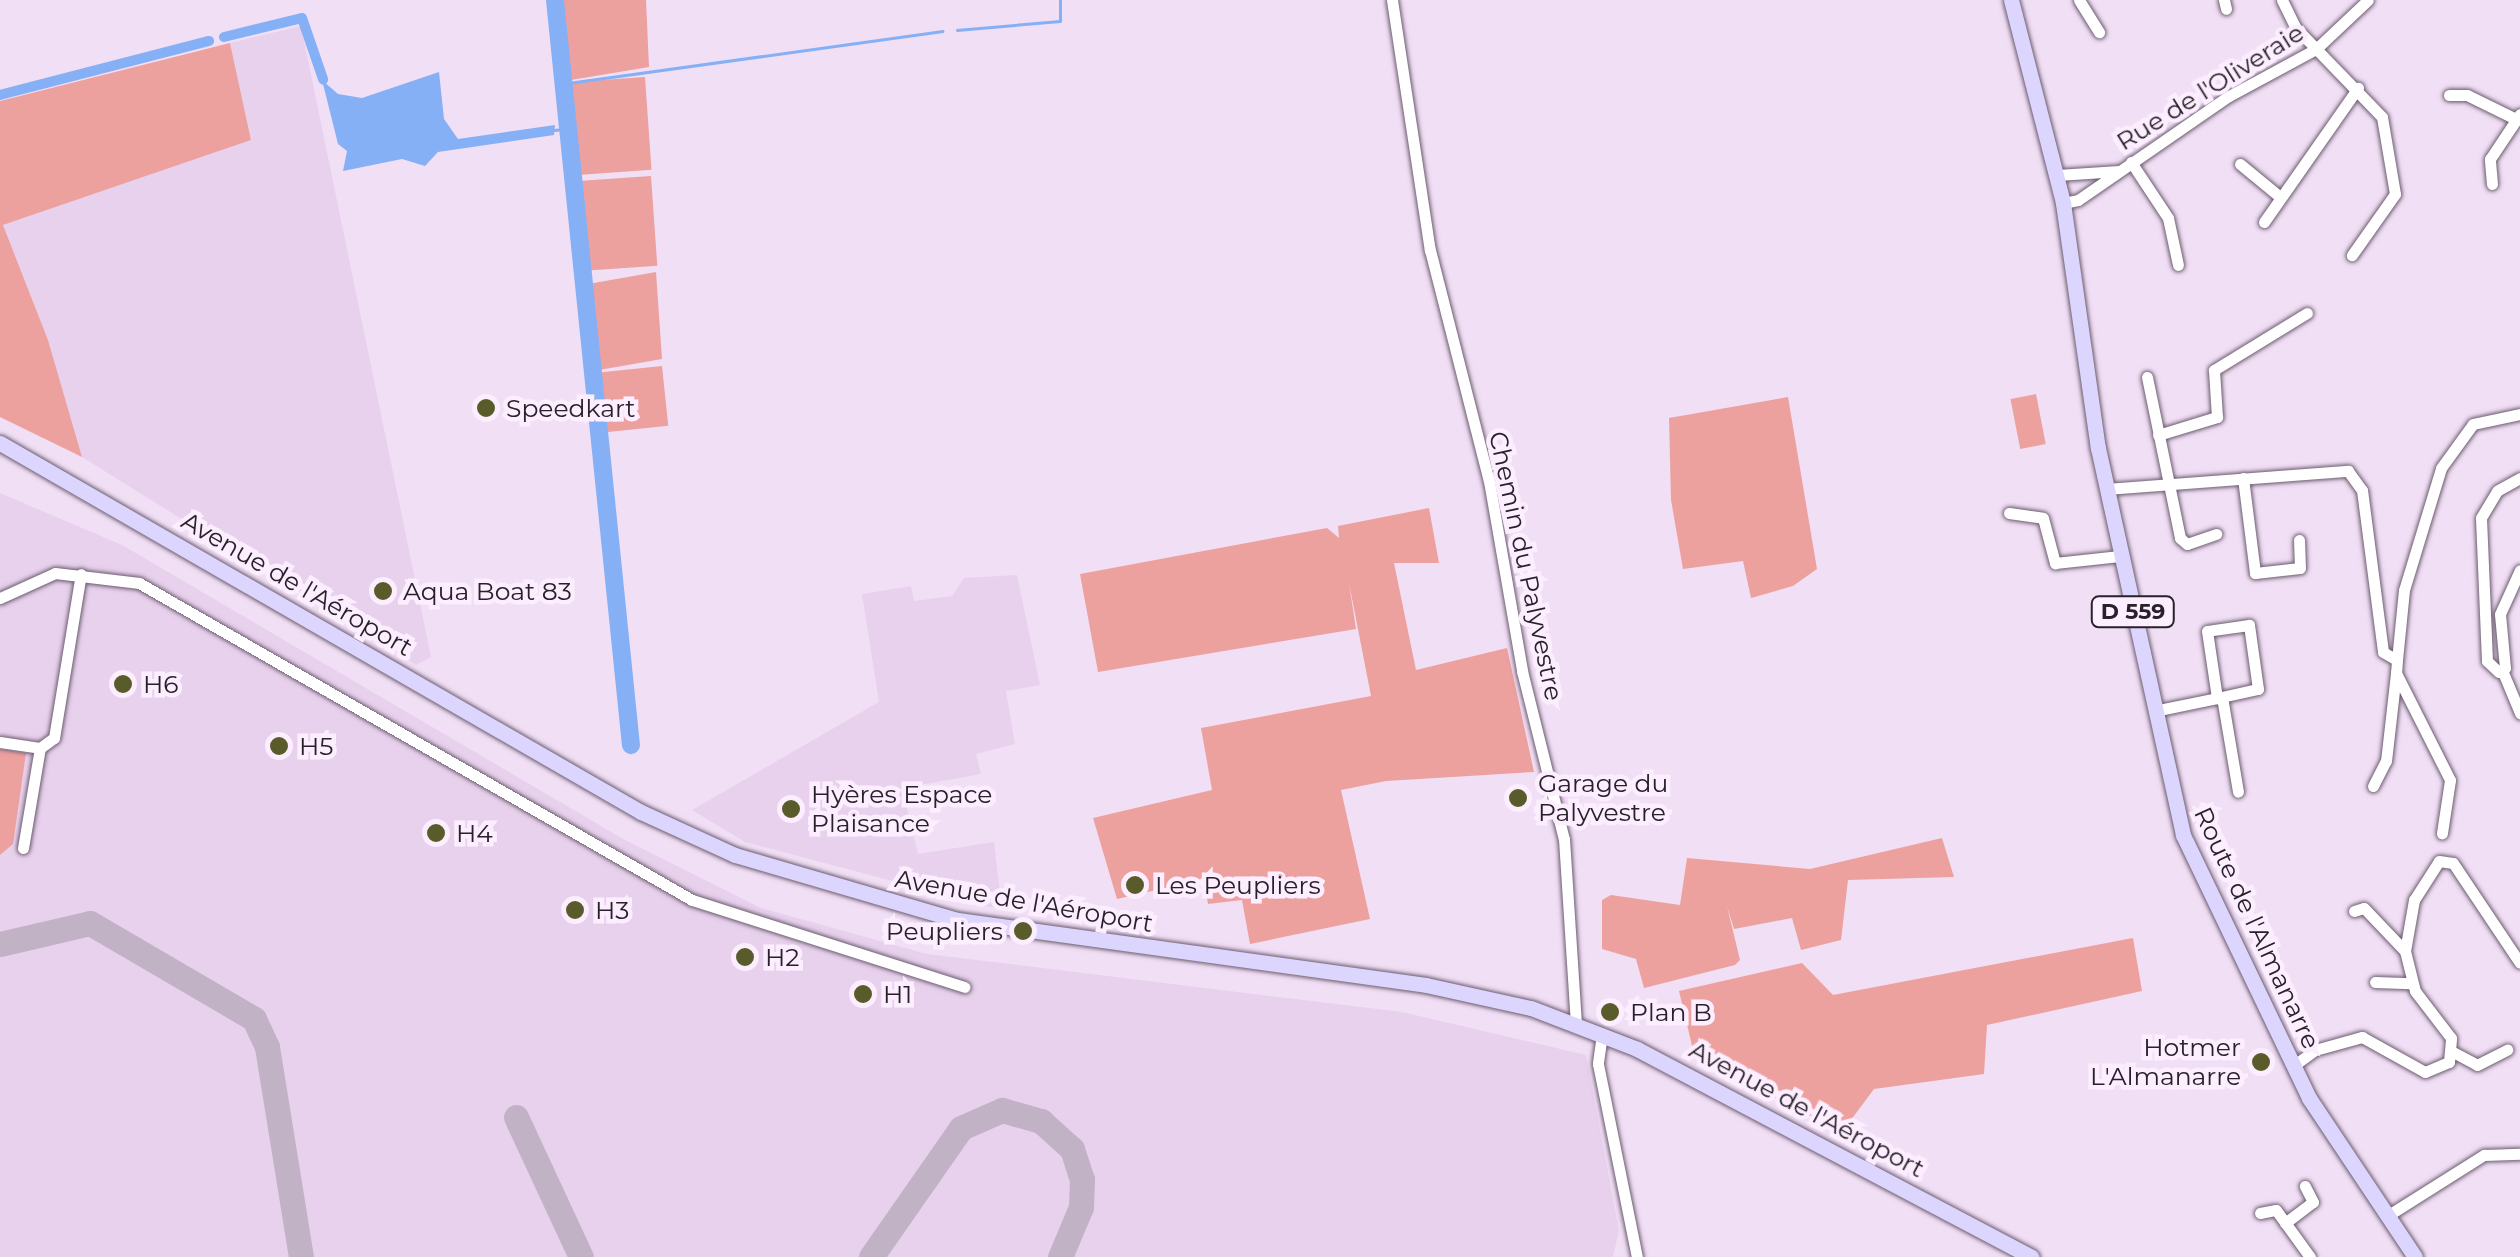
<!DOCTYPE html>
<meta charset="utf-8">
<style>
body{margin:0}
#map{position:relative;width:2520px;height:1257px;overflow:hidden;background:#f1dff5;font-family:Montserrat,sans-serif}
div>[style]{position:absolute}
.built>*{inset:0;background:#e8d1ed}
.green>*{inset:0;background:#eca19f;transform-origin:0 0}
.water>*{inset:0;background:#86b0f5}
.stream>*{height:2.5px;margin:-1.25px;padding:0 1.25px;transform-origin:1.25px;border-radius:1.25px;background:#86b0f5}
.canal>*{height:10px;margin:-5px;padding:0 5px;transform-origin:5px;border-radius:5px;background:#86b0f5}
.river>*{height:18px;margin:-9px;padding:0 9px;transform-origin:9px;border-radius:9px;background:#86b0f5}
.taxiway>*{height:25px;margin:-12.5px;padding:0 12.5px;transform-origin:12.5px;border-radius:12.5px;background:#c2b2c6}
.roads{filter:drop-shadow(0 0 2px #6b5c6f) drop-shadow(0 0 2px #6b5c6f)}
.minor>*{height:11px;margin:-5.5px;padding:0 5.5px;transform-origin:5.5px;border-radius:5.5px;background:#fff}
.major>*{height:15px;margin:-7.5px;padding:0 7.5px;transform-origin:7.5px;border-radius:7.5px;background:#dcd6fe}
.dots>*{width:28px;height:28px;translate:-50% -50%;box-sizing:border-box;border:5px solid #fcedff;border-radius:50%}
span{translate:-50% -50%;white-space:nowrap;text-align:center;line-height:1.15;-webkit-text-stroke:9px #fcedff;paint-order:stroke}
.shield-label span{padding:2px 8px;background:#fcedff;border:2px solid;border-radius:8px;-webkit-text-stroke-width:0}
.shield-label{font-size:22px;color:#282129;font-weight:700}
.street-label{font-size:25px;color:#282129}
.poi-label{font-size:25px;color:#282129}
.left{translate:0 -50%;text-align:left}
.right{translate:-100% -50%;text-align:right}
</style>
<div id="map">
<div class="built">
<i style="clip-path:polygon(301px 26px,431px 657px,416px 665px,82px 457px,48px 340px,3px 225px,251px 140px,230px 43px)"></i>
<i style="clip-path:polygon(0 493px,122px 545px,625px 840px,761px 908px,927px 954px,1402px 1012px,1586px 1055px,1619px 1231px,1613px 1257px,0 1257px)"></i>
<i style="clip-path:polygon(1017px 575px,1040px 685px,1006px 691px,1015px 744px,976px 754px,981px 774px,902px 788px,918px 854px,994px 842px,1002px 910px,745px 842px,692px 810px,879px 702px,862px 594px,911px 586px,914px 601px,952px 596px,964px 578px)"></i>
</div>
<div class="green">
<i style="clip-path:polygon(558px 0,646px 0,649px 67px,565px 81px)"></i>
<i style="clip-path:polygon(230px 43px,251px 140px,3px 225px,48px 340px,82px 457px,0 417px,0 101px)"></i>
<i style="left:645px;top:77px;width:93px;height:77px;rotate:86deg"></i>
<i style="left:651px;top:176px;width:90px;height:73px;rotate:86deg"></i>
<i style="clip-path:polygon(656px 272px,662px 359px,599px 370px,588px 284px)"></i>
<i style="left:662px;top:366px;width:60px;height:63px;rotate:84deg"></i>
<i style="left:2036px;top:394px;width:51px;height:26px;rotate:79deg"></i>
<i style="clip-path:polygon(1788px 397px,1817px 569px,1793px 586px,1751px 598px,1743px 561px,1683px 569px,1671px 500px,1669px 418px)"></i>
<i style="clip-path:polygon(1429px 508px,1439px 563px,1394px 563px,1416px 670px,1507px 648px,1534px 772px,1386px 781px,1341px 790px,1370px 919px,1250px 944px,1242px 900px,1208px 904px,1204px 879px,1117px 899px,1093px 818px,1212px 790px,1201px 728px,1371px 696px,1349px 583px,1356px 629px,1098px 672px,1080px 574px,1327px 528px,1339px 538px,1338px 526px)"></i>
<i style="clip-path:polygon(0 749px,26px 753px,13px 844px,0 855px)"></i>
<i style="clip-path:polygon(1942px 838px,1954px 877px,1848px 880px,1841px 940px,1801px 950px,1792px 918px,1734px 929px,1727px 906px,1740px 960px,1735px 965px,1644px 988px,1636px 959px,1602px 949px,1602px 900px,1611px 895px,1680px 905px,1687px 858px,1810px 869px)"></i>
<i style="clip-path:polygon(2133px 938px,2142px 991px,1987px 1025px,1984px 1074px,1874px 1089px,1842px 1132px,1695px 1058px,1679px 991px,1802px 963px,1833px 995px)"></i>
</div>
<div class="water">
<i style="clip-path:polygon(439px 72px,444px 119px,458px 139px,555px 125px,554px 135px,438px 152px,425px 166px,402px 159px,343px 171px,347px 151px,338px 144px,322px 80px,338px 94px,362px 98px)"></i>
</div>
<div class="stream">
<i style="left:957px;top:30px;width:103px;rotate:-5deg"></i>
<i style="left:1060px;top:21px;width:21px;rotate:-90deg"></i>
<i style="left:561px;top:84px;width:385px;rotate:-7.9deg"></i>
<i style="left:554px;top:130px;width:11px;rotate:-5deg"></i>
</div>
<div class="canal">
<i style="left:224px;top:37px;width:80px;rotate:-13.7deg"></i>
<i style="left:302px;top:18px;width:65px;rotate:71deg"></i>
<i style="left:0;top:95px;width:216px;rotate:-14.5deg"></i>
</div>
<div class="river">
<i style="left:555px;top:0;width:749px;rotate:84.18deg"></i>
</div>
<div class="taxiway">
<i style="left:0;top:944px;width:92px;rotate:-13.1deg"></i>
<i style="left:90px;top:923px;width:190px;rotate:30.3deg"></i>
<i style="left:254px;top:1019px;width:31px;rotate:65deg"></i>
<i style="left:267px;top:1047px;width:213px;rotate:80.8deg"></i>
<i style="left:516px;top:1117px;width:154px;rotate:65.1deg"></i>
<i style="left:871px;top:1257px;width:157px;rotate:-55.1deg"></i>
<i style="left:961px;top:1128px;width:45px;rotate:-23.7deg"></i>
<i style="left:1002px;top:1110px;width:41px;rotate:15.8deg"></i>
<i style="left:1041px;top:1121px;width:42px;rotate:42.1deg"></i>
<i style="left:1072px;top:1149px;width:32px;rotate:72deg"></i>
<i style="left:1082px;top:1179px;width:28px;rotate:92deg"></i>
<i style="left:1081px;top:1207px;width:54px;rotate:112.8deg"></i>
</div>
<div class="roads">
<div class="minor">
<i style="left:1392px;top:0;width:253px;rotate:81.4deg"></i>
<i style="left:1430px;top:250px;width:238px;rotate:75.7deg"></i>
<i style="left:1489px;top:481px;width:193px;rotate:80.1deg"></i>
<i style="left:1522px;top:671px;width:173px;rotate:76deg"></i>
<i style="left:1564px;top:839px;width:185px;rotate:86.3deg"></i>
<i style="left:2079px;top:0;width:38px;rotate:58deg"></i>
<i style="left:2224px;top:0;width:9px;rotate:77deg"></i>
<i style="left:2282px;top:0;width:30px;rotate:64deg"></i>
<i style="left:2295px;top:27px;width:125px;rotate:46deg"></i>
<i style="left:2382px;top:117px;width:78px;rotate:80.4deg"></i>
<i style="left:2395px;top:194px;width:75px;rotate:125.2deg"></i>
<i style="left:2449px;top:95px;width:18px"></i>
<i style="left:2467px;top:95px;width:55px;rotate:26.1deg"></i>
<i style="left:2131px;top:162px;width:67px;rotate:56.5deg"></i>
<i style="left:2168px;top:218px;width:48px;rotate:78deg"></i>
<i style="left:2240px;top:164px;width:52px;rotate:39.5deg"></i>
<i style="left:2057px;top:175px;width:62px;rotate:-3.7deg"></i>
<i style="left:2492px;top:184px;width:25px;rotate:-95deg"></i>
<i style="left:2490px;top:159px;width:54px;rotate:-56.3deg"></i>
<i style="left:2063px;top:203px;width:15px;rotate:-11deg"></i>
<i style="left:2078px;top:200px;width:183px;rotate:-34.6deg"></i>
<i style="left:2229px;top:96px;width:99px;rotate:-28.4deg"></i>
<i style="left:2316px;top:49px;width:71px;rotate:-43.3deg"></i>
<i style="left:2264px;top:222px;width:164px;rotate:-55deg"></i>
<i style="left:2147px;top:377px;width:164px;rotate:78.4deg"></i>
<i style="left:2180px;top:538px;width:9px;rotate:41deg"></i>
<i style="left:2187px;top:544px;width:31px;rotate:-19deg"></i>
<i style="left:2158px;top:435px;width:62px;rotate:-17deg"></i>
<i style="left:2217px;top:417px;width:47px;rotate:-93.7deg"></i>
<i style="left:2214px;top:370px;width:109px;rotate:-31.5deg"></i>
<i style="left:2243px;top:478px;width:96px;rotate:82.8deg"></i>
<i style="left:2255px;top:573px;width:45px;rotate:-6.3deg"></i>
<i style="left:2300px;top:568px;width:28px;rotate:-92deg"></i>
<i style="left:2520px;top:478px;width:26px;rotate:151deg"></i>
<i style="left:2497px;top:491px;width:31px;rotate:121deg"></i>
<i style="left:2481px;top:518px;width:143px;rotate:87.6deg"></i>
<i style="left:2487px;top:661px;width:16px;rotate:43deg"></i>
<i style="left:2499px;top:672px;width:7px;rotate:-34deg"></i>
<i style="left:2505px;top:668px;width:54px;rotate:-95.3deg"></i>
<i style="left:2500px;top:614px;width:48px;rotate:-65.6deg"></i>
<i style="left:2106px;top:489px;width:243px;rotate:-4.3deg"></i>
<i style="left:2348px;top:471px;width:24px;rotate:54deg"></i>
<i style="left:2362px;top:490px;width:163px;rotate:82.6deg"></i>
<i style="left:2383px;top:652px;width:16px;rotate:30deg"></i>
<i style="left:2397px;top:660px;width:70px;rotate:-84.3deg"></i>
<i style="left:2404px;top:590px;width:127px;rotate:-73.1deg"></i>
<i style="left:2441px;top:468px;width:54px;rotate:-54deg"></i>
<i style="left:2473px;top:424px;width:48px;rotate:-12deg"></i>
<i style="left:2009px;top:513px;width:34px;rotate:8deg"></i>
<i style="left:2043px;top:518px;width:47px;rotate:75.1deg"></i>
<i style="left:2055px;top:563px;width:65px;rotate:-6.1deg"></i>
<i style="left:0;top:598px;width:60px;rotate:-24.4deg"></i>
<i style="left:55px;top:573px;width:85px;rotate:6.8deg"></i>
<i style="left:139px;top:583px;width:637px;rotate:29.82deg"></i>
<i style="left:692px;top:900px;width:286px;rotate:17.7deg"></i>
<i style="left:2397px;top:660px;width:13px;rotate:94deg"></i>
<i style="left:2396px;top:673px;width:120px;rotate:63.2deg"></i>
<i style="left:2450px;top:780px;width:54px;rotate:98.6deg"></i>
<i style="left:2502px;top:670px;width:47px;rotate:67.3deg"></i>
<i style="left:2222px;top:697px;width:96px;rotate:80.4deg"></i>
<i style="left:2154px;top:711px;width:64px;rotate:-11.7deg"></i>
<i style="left:2217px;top:698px;width:42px;rotate:-12.4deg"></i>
<i style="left:2258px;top:689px;width:65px;rotate:-98deg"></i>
<i style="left:2249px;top:625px;width:42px;rotate:171.9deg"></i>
<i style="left:2207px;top:631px;width:68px;rotate:81.5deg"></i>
<i style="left:0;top:742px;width:40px;rotate:8.5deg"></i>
<i style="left:40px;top:748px;width:17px;rotate:-36deg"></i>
<i style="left:54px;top:738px;width:166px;rotate:-80.7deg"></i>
<i style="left:2373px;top:786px;width:28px;rotate:-63deg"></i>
<i style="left:2386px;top:761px;width:89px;rotate:-83.5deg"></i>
<i style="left:23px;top:848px;width:101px;rotate:-80.4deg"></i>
<i style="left:2354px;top:911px;width:10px;rotate:-17deg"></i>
<i style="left:2364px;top:908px;width:59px;rotate:46.4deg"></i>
<i style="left:2375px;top:982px;width:36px;rotate:2deg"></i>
<i style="left:1602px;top:1034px;width:30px;rotate:98deg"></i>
<i style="left:1598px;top:1064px;width:197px;rotate:78.6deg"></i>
<i style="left:2453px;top:1052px;width:27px;rotate:28deg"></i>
<i style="left:2477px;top:1065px;width:34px;rotate:-27deg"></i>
<i style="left:2293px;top:1066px;width:27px;rotate:-36deg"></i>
<i style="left:2315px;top:1050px;width:49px;rotate:-15.5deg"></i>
<i style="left:2362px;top:1037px;width:72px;rotate:29.1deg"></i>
<i style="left:2425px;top:1072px;width:26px;rotate:-23deg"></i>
<i style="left:2449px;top:1062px;width:24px;rotate:-85deg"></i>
<i style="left:2451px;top:1038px;width:59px;rotate:-127.5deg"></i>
<i style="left:2415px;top:991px;width:41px;rotate:-104deg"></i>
<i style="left:2405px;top:951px;width:52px;rotate:-80deg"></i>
<i style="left:2414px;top:900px;width:46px;rotate:-57.3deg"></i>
<i style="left:2439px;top:861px;width:14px;rotate:8deg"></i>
<i style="left:2453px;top:863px;width:120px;rotate:56.2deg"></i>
<i style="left:2260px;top:1213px;width:16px;rotate:-11deg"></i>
<i style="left:2276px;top:1210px;width:58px;rotate:54.1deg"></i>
<i style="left:2387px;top:1216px;width:115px;rotate:-32.2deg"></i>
<i style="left:2484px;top:1155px;width:36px;rotate:-2deg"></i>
<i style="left:2285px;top:1223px;width:35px;rotate:-37deg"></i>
<i style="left:2313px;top:1202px;width:18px;rotate:-117deg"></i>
</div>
<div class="major">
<i style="left:2011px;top:0;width:210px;rotate:75.6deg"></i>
<i style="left:2063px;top:203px;width:247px;rotate:81.9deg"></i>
<i style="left:2098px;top:448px;width:396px;rotate:77.6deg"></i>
<i style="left:2183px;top:835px;width:292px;rotate:64.4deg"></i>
<i style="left:2309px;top:1098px;width:191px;rotate:56.3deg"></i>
<i style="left:0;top:443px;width:740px;rotate:29.93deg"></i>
<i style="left:641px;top:812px;width:103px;rotate:24.6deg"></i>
<i style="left:735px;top:855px;width:232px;rotate:16.3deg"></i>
<i style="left:958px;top:920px;width:472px;rotate:7.9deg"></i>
<i style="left:1426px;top:985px;width:107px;rotate:12.4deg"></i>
<i style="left:1531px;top:1008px;width:114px;rotate:21.1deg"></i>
<i style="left:1637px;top:1049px;width:446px;rotate:27.8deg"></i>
</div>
</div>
<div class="dots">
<i style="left:486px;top:408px;background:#595c2a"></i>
<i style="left:383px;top:591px;background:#595c2a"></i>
<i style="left:123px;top:684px;background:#595c2a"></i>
<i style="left:279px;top:746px;background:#595c2a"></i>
<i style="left:1518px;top:798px;background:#595c2a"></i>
<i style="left:791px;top:809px;background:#595c2a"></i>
<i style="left:436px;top:833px;background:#595c2a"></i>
<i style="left:1135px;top:885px;background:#595c2a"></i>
<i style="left:575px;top:910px;background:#595c2a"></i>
<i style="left:1023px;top:931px;background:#595c2a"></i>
<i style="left:745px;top:957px;background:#595c2a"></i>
<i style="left:863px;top:994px;background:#595c2a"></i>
<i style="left:1610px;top:1012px;background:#595c2a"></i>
<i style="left:2261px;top:1062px;background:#595c2a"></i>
</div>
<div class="shield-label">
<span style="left:2133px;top:612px">D 559</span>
</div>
<div class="street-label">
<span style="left:2210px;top:87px;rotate:-32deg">Rue de l'Oliveraie</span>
<span style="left:1526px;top:566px;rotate:78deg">Chemin du Palyvestre</span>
<span style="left:297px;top:584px;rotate:30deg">Avenue de l'Aéroport</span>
<span style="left:1024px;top:901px;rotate:10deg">Avenue de l'Aéroport</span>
<span style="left:2257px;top:928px;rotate:65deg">Route de l'Almanarre</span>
<span style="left:1807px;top:1109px;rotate:28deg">Avenue de l'Aéroport</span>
</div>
<div class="poi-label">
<span class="left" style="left:506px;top:408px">Speedkart</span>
<span class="left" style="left:403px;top:591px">Aqua Boat 83</span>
<span class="left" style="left:143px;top:684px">H6</span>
<span class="left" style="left:299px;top:746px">H5</span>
<span class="left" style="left:1538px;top:798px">Garage du<br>Palyvestre</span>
<span class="left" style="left:811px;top:809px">Hyères Espace<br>Plaisance</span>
<span class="left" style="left:456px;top:833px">H4</span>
<span class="left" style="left:1155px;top:885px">Les Peupliers</span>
<span class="left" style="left:595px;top:910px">H3</span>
<span class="right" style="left:1003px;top:931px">Peupliers</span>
<span class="left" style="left:765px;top:957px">H2</span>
<span class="left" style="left:883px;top:994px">H1</span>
<span class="left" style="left:1630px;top:1012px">Plan B</span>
<span class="right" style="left:2241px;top:1062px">Hotmer<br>L'Almanarre</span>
</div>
</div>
